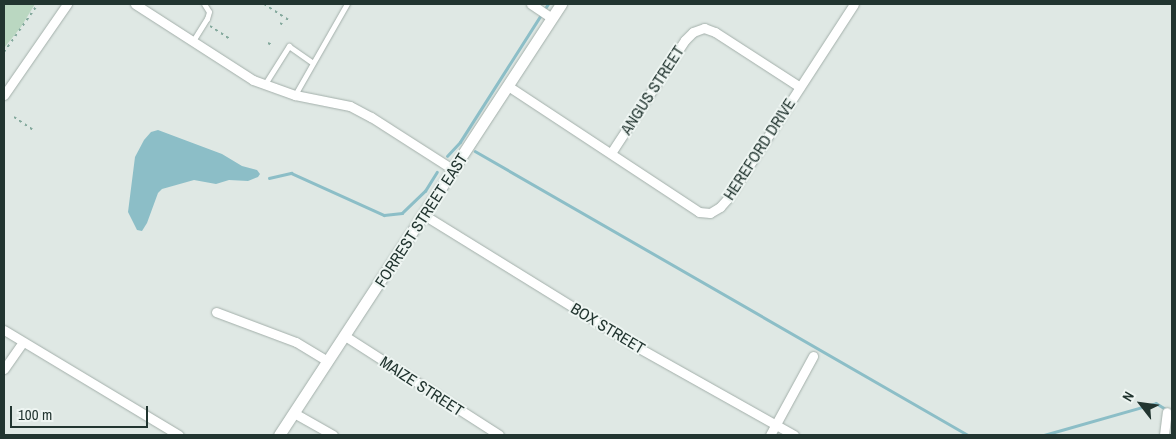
<!DOCTYPE html>
<style>
body{margin:0}
#map{position:relative;width:1176px;height:439px;overflow:hidden;background:#dfe8e4;font-family:"Archivo Narrow",sans-serif}
div>[style]{position:absolute}
.green>*{inset:0;background:#bad7c1}
.water>*{inset:0;background:#8cbec7}
.stream>*{height:2.5px;margin:-1.25px;padding:0 1.25px;transform-origin:1.25px;border-radius:1.25px;background:#8cbec7}
.path>*{height:2px;margin-top:-1px;transform-origin:0;background:repeating-linear-gradient(90deg,#83a89c 0 2.5px,transparent 0 6.5px)}
.roads{filter:drop-shadow(0 0 1px #a3afaa) drop-shadow(0 0 1px #a3afaa)}
.service>*{height:4.5px;margin:-2.25px;padding:0 2.25px;transform-origin:2.25px;border-radius:2.25px;background:#fff}
.minor>*{height:9px;margin:-4.5px;padding:0 4.5px;transform-origin:4.5px;border-radius:4.5px;background:#fff}
.secondary>*{height:11px;margin:-5.5px;padding:0 5.5px;transform-origin:5.5px;border-radius:5.5px;background:#fff}
span{translate:-50% -50%;white-space:nowrap;text-align:center;line-height:1.15;-webkit-text-stroke:4px #eef5f2;paint-order:stroke}
.street-label{font-size:16px;color:#223530}
.frame{position:absolute;inset:0;border:5px solid #223530;pointer-events:none}
.north{position:absolute;left:1116px;top:379px;width:50px;height:50px;-webkit-text-stroke:4px #eef5f2;paint-order:stroke;rotate:300deg;font-size:14px;font-weight:700;line-height:20px;text-align:center;color:#223530}
.north::after{content:'';display:block;margin:auto;width:18px;height:22px;background:#223530;clip-path:polygon(50% 0,100% 100%,50% 72%,0 100%)}
.scale{position:absolute;left:10px;top:406px;width:138px;height:22px;box-sizing:border-box;border:2px solid #223530;border-top:0;padding-left:6px;font-size:15px;line-height:18px;white-space:nowrap;color:#223530;-webkit-text-stroke:4px #eef5f2;paint-order:stroke}
</style>
<div id="map">
<div class="green">
<i style="clip-path:polygon(4px 4px,35px 4px,21px 27px,4px 48px)"></i>
</div>
<div class="water">
<i style="clip-path:polygon(158px 130px,222px 154px,242px 166px,257px 170px,260px 174px,258px 177px,248px 181px,229px 180px,216px 184px,194px 180px,162px 189px,158px 193px,147px 223px,142px 231px,137px 230px,128px 212px,135px 157px,144px 140px,151px 132px)"></i>
</div>
<div class="stream">
<i style="left:475px;top:151px;width:569px;rotate:29.94deg"></i>
<i style="left:447px;top:156px;width:19px;rotate:-47deg"></i>
<i style="left:460px;top:142px;width:164px;rotate:-57.5deg"></i>
<i style="left:269px;top:178px;width:23px;rotate:-13deg"></i>
<i style="left:291px;top:173px;width:102px;rotate:24.3deg"></i>
<i style="left:384px;top:215px;width:18px;rotate:-6deg"></i>
<i style="left:402px;top:213px;width:32px;rotate:-44deg"></i>
<i style="left:425px;top:191px;width:22px;rotate:-58deg"></i>
<i style="left:1044px;top:435px;width:116px;rotate:-15.9deg"></i>
<i style="left:1156px;top:403px;width:19px;rotate:32deg"></i>
</div>
<div class="path">
<i style="left:264px;top:4px;width:30px;rotate:33deg"></i>
<i style="left:280px;top:23px;width:6px;rotate:31deg"></i>
<i style="left:210px;top:26px;width:24px;rotate:33deg"></i>
<i style="left:268px;top:43px;width:4px;rotate:27deg"></i>
<i style="left:4px;top:52px;width:59px;rotate:-54.7deg"></i>
<i style="left:14px;top:117px;width:22px;rotate:34deg"></i>
</div>
<div class="roads">
<div class="service">
<i style="left:193px;top:41px;width:26px;rotate:-58deg"></i>
<i style="left:207px;top:19px;width:7px;rotate:-74deg"></i>
<i style="left:209px;top:12px;width:9px;rotate:-122deg"></i>
<i style="left:265px;top:84px;width:45px;rotate:-57.7deg"></i>
<i style="left:289px;top:46px;width:29px;rotate:35deg"></i>
<i style="left:295px;top:95px;width:105px;rotate:-60.3deg"></i>
</div>
<div class="minor">
<i style="left:135px;top:4px;width:140px;rotate:32.8deg"></i>
<i style="left:253px;top:80px;width:45px;rotate:19.7deg"></i>
<i style="left:295px;top:95px;width:56px;rotate:11.3deg"></i>
<i style="left:350px;top:106px;width:24px;rotate:28deg"></i>
<i style="left:371px;top:117px;width:98px;rotate:32.6deg"></i>
<i style="left:531px;top:4px;width:25px;rotate:34deg"></i>
<i style="left:508px;top:86px;width:229px;rotate:33.4deg"></i>
<i style="left:699px;top:212px;width:11px;rotate:5deg"></i>
<i style="left:710px;top:213px;width:12px;rotate:-31deg"></i>
<i style="left:720px;top:207px;width:12px;rotate:-48deg"></i>
<i style="left:728px;top:198px;width:231px;rotate:-57deg"></i>
<i style="left:4px;top:95px;width:111px;rotate:-55.3deg"></i>
<i style="left:611px;top:153px;width:135px;rotate:-56.8deg"></i>
<i style="left:685px;top:40px;width:11px;rotate:-45deg"></i>
<i style="left:693px;top:32px;width:12px;rotate:-20deg"></i>
<i style="left:704px;top:28px;width:12px;rotate:20deg"></i>
<i style="left:715px;top:32px;width:101px;rotate:32.9deg"></i>
<i style="left:424px;top:215px;width:253px;rotate:31.7deg"></i>
<i style="left:639px;top:348px;width:178px;rotate:29.3deg"></i>
<i style="left:216px;top:312px;width:85px;rotate:20.6deg"></i>
<i style="left:296px;top:342px;width:37px;rotate:31deg"></i>
<i style="left:4px;top:330px;width:204px;rotate:31deg"></i>
<i style="left:345px;top:336px;width:183px;rotate:32.7deg"></i>
<i style="left:4px;top:369px;width:32px;rotate:-55deg"></i>
<i style="left:294px;top:413px;width:45px;rotate:29.4deg"></i>
<i style="left:770px;top:435px;width:90px;rotate:-61.4deg"></i>
<i style="left:1164px;top:435px;width:23px;rotate:-83deg"></i>
</div>
<div class="secondary">
<i style="left:279px;top:435px;width:515px;rotate:-56.8deg"></i>
</div>
</div>
<div class="street-label">
<span style="left:652px;top:90px;rotate:-57deg">ANGUS STREET</span>
<span style="left:759px;top:149px;rotate:-57deg">HEREFORD DRIVE</span>
<span style="left:421px;top:220px;rotate:-57deg">FORREST STREET EAST</span>
<span style="left:608px;top:328px;rotate:31deg">BOX STREET</span>
<span style="left:422px;top:386px;rotate:33deg">MAIZE STREET</span>
</div>
<div class="frame"></div>
<div class="north">N</div>
<div class="scale">100 m</div>
</div>
